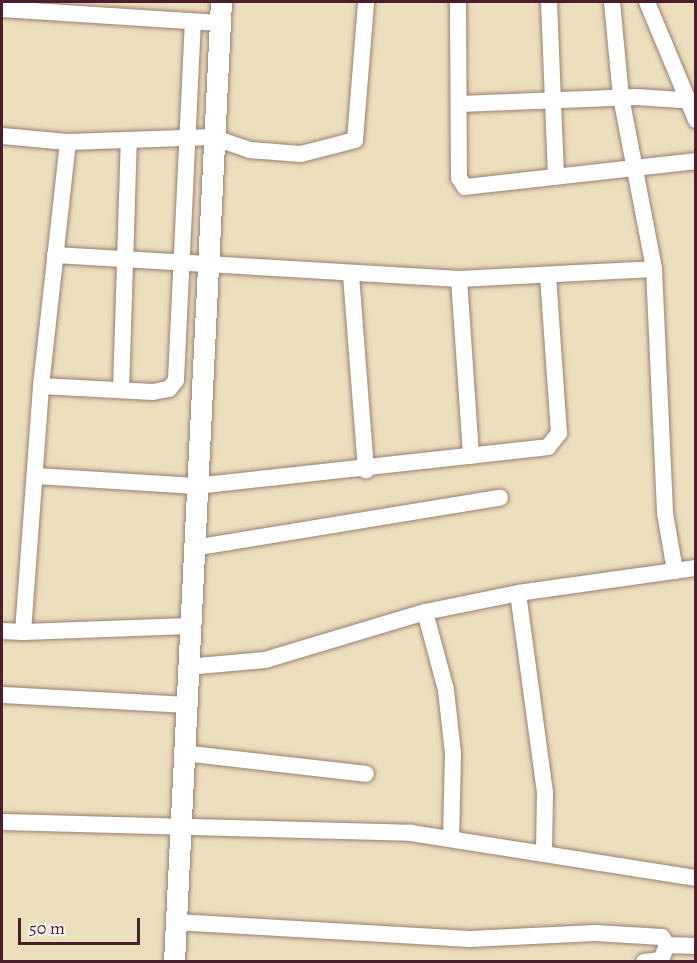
<!DOCTYPE html>
<style>
body{margin:0}
#map{position:relative;width:697px;height:963px;overflow:hidden;background:#ecdfbd;font-family:Alegreya,serif}
div>[style]{position:absolute}
.roads{filter:drop-shadow(0 0 2px #9b7f74) drop-shadow(0 0 2px #9b7f74)}
.minor>*{height:16px;margin:-8px;padding:0 8px;transform-origin:8px;border-radius:8px;background:#fff}
.tertiary>*{height:21px;margin:-10.5px;padding:0 10.5px;transform-origin:10.5px;border-radius:10.5px;background:#fff}
span{translate:-50% -50%;white-space:nowrap;text-align:center;line-height:1.15;-webkit-text-stroke:4.5px #f6f6f2;paint-order:stroke}
.frame{position:absolute;inset:0;border:3px solid #4a1f2b;pointer-events:none}
.scale{position:absolute;left:18px;top:918px;width:122px;height:27px;box-sizing:border-box;border:3px solid #4a1f2b;border-top:0;padding-left:8px;font-size:18px;line-height:21px;white-space:nowrap;color:#4a1f2b;-webkit-text-stroke:4px #f6f6f2;paint-order:stroke}
</style>
<div id="map">
<div class="roads">
<div class="minor">
<i style="left:458px;top:2px;width:176px;rotate:89.7deg"></i>
<i style="left:459px;top:178px;width:11px;rotate:56deg"></i>
<i style="left:465px;top:187px;width:232px;rotate:-6.4deg"></i>
<i style="left:549px;top:2px;width:175px;rotate:87.7deg"></i>
<i style="left:612px;top:2px;width:95px;rotate:84.6deg"></i>
<i style="left:621px;top:97px;width:175px;rotate:79.1deg"></i>
<i style="left:654px;top:269px;width:244px;rotate:87.4deg"></i>
<i style="left:665px;top:513px;width:59px;rotate:80.2deg"></i>
<i style="left:647px;top:2px;width:128px;rotate:67.4deg"></i>
<i style="left:2px;top:9px;width:218px;rotate:3.7deg"></i>
<i style="left:460px;top:104px;width:177px;rotate:-2.3deg"></i>
<i style="left:637px;top:97px;width:59px;rotate:3.9deg"></i>
<i style="left:2px;top:136px;width:66px;rotate:5.2deg"></i>
<i style="left:55px;top:255px;width:405px;rotate:3.4deg"></i>
<i style="left:459px;top:279px;width:195px;rotate:-2.9deg"></i>
<i style="left:351px;top:275px;width:196px;rotate:85.6deg"></i>
<i style="left:459px;top:279px;width:177px;rotate:86.1deg"></i>
<i style="left:41px;top:386px;width:112px;rotate:3.1deg"></i>
<i style="left:153px;top:392px;width:16px;rotate:-11deg"></i>
<i style="left:169px;top:389px;width:11px;rotate:-52deg"></i>
<i style="left:176px;top:380px;width:358px;rotate:-87.3deg"></i>
<i style="left:121px;top:390px;width:250px;rotate:-88.2deg"></i>
<i style="left:36px;top:476px;width:160px;rotate:3.6deg"></i>
<i style="left:196px;top:486px;width:354px;rotate:-6.3deg"></i>
<i style="left:548px;top:447px;width:18px;rotate:-52deg"></i>
<i style="left:559px;top:433px;width:158px;rotate:-94deg"></i>
<i style="left:193px;top:548px;width:311px;rotate:-9.3deg"></i>
<i style="left:518px;top:593px;width:202px;rotate:82.3deg"></i>
<i style="left:545px;top:793px;width:60px;rotate:91deg"></i>
<i style="left:425px;top:612px;width:81px;rotate:74.9deg"></i>
<i style="left:446px;top:690px;width:63px;rotate:83.7deg"></i>
<i style="left:453px;top:753px;width:85px;rotate:91.3deg"></i>
<i style="left:2px;top:631px;width:21px;rotate:3deg"></i>
<i style="left:23px;top:632px;width:247px;rotate:-85.8deg"></i>
<i style="left:41px;top:386px;width:245px;rotate:-83.7deg"></i>
<i style="left:68px;top:142px;width:144px;rotate:-2deg"></i>
<i style="left:212px;top:137px;width:40px;rotate:18.9deg"></i>
<i style="left:250px;top:150px;width:51px;rotate:4.5deg"></i>
<i style="left:301px;top:154px;width:56px;rotate:-14.5deg"></i>
<i style="left:355px;top:140px;width:138px;rotate:-85.4deg"></i>
<i style="left:23px;top:632px;width:166px;rotate:-2.1deg"></i>
<i style="left:187px;top:667px;width:78px;rotate:-5.1deg"></i>
<i style="left:265px;top:660px;width:167px;rotate:-16.7deg"></i>
<i style="left:425px;top:612px;width:95px;rotate:-11.5deg"></i>
<i style="left:518px;top:593px;width:180px;rotate:-8deg"></i>
<i style="left:2px;top:695px;width:183px;rotate:3.1deg"></i>
<i style="left:183px;top:753px;width:184px;rotate:6.5deg"></i>
<i style="left:2px;top:822px;width:409px;rotate:1.5deg"></i>
<i style="left:411px;top:833px;width:289px;rotate:9deg"></i>
<i style="left:175px;top:922px;width:295px;rotate:3.3deg"></i>
<i style="left:470px;top:939px;width:125px;rotate:-2.7deg"></i>
<i style="left:595px;top:933px;width:67px;rotate:3.4deg"></i>
<i style="left:662px;top:937px;width:9px;rotate:58deg"></i>
<i style="left:667px;top:945px;width:29px;rotate:2deg"></i>
<i style="left:644px;top:962px;width:17px;rotate:-7deg"></i>
<i style="left:661px;top:960px;width:16px;rotate:-68deg"></i>
</div>
<div class="tertiary">
<i style="left:174px;top:962px;width:961px;rotate:-87.2deg"></i>
</div>
</div>
<div class="frame"></div>
<div class="scale">50 m</div>
</div>
